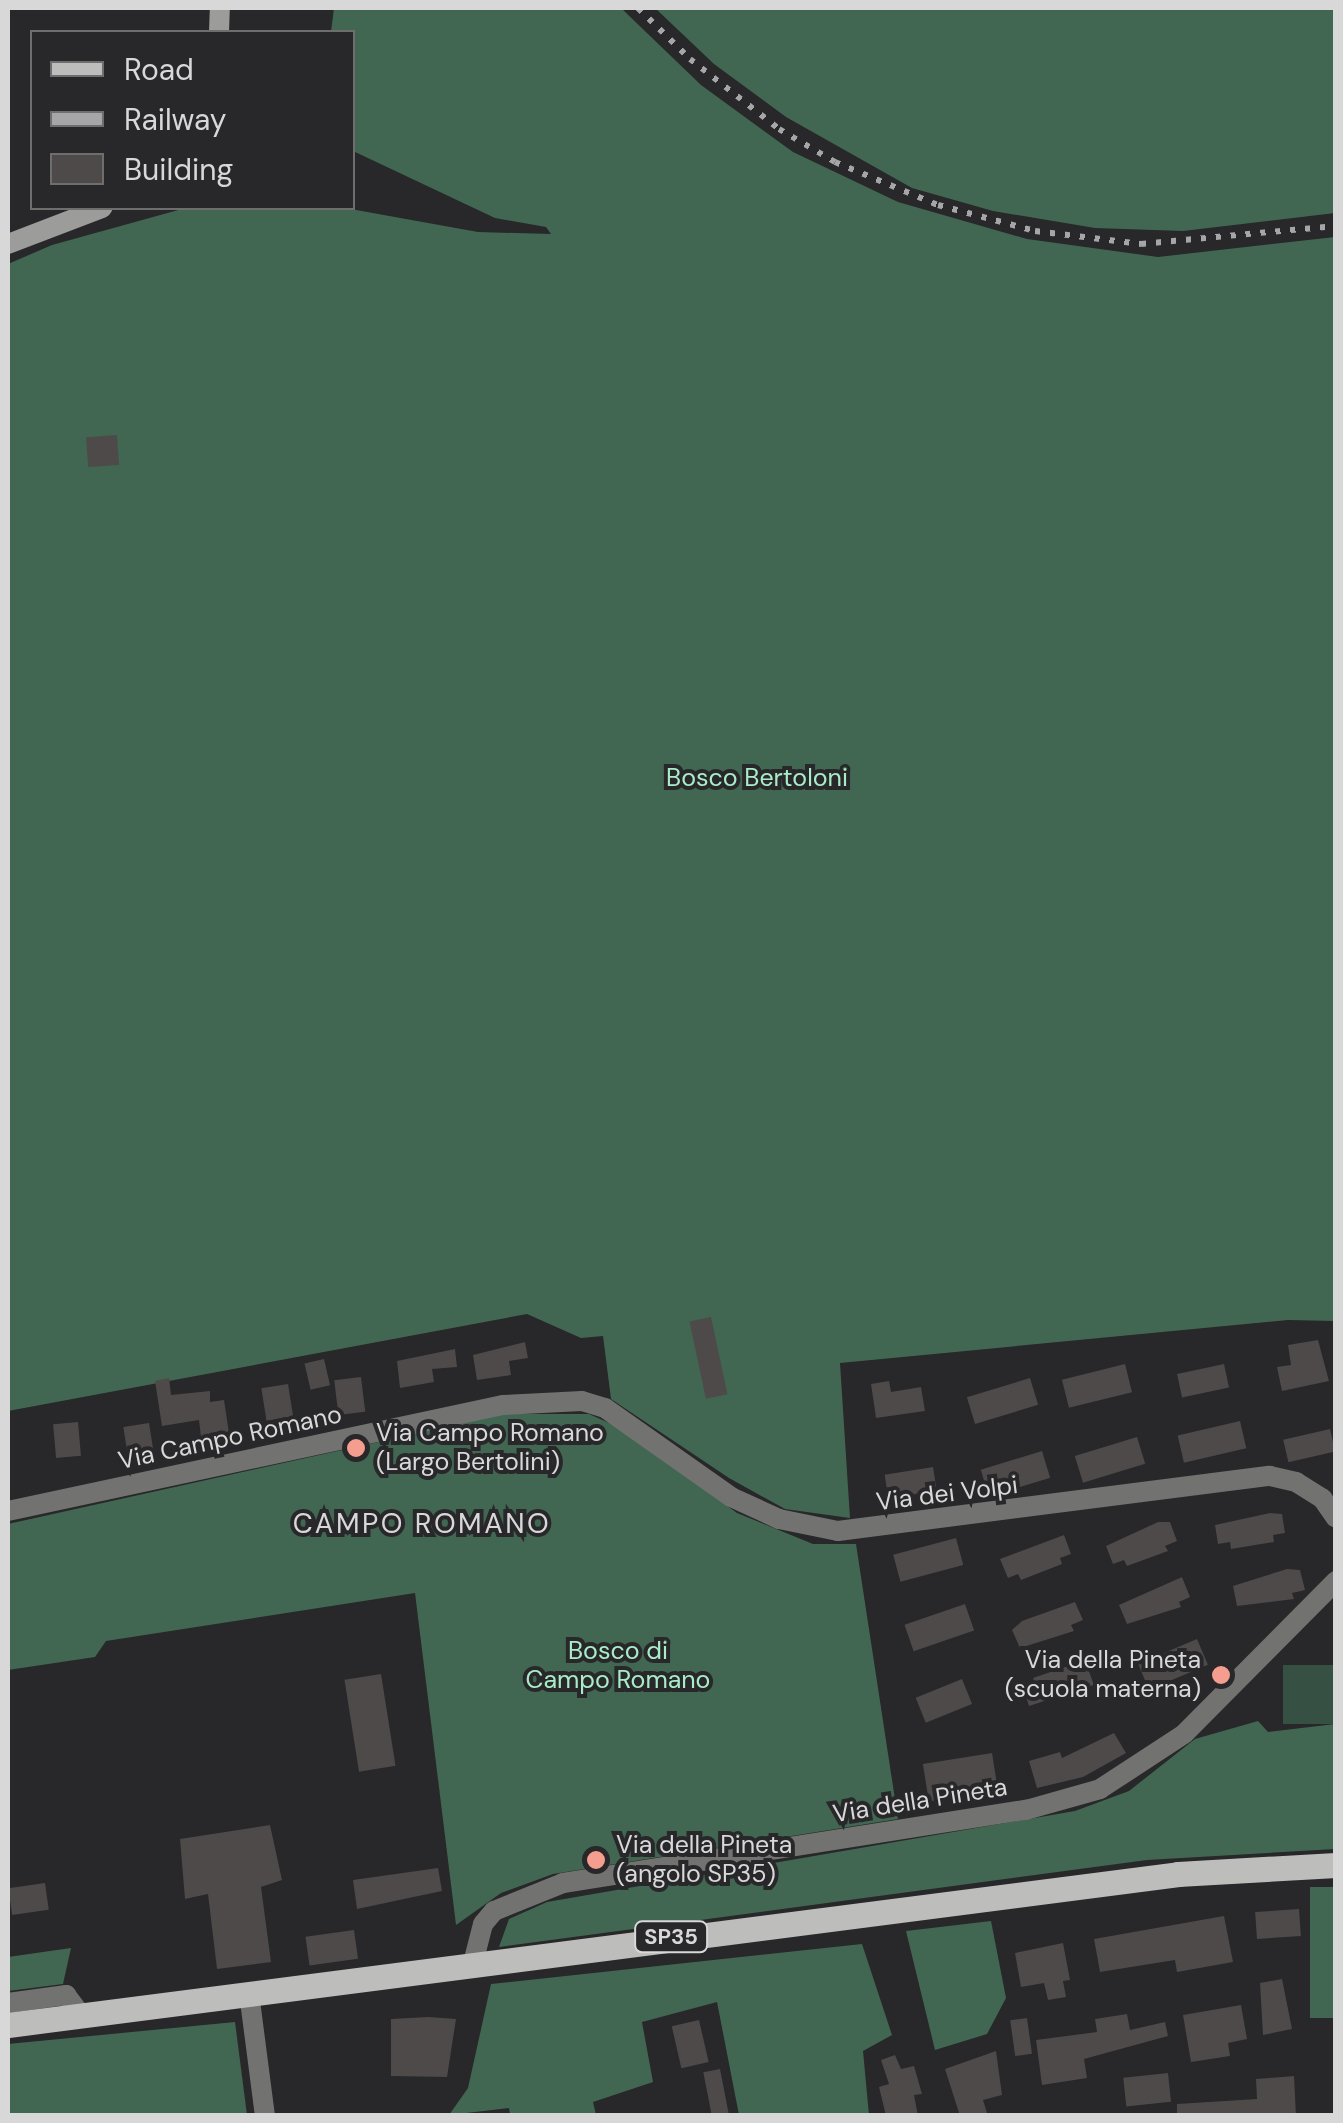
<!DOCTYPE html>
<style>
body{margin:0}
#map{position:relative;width:1343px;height:2123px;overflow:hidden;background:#282729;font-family:"DM Sans",sans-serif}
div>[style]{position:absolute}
.green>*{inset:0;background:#365143;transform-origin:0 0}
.forest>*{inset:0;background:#416753;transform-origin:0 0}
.building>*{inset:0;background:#4d4a49;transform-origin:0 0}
.street>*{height:20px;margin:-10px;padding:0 10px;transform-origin:10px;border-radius:10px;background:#727271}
.secondary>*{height:20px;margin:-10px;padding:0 10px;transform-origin:10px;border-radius:10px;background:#9c9d9b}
.primary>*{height:25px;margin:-12.5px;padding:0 12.5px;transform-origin:12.5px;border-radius:12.5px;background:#bdbdbb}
.rail>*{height:6px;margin-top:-3px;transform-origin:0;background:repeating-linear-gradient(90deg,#a6a5a7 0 5px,transparent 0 15px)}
.dots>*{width:28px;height:28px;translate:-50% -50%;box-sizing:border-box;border:5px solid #282729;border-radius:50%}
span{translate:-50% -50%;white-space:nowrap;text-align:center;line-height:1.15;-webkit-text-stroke:8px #282729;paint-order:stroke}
.shield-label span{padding:2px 8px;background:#282729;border:2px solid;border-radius:8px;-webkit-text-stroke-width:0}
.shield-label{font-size:22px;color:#d8d8d9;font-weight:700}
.park-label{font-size:25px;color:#a8ecc8}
.poi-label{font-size:25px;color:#d8d8d9}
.left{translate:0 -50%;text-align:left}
.right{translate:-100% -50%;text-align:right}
.street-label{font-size:25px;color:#d8d8d9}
.neighbourhood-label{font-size:28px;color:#d8d8d9;letter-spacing:2.5px}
.frame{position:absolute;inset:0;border:10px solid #d8d8d9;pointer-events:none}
.legend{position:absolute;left:30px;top:30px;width:325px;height:180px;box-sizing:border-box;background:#282729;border:2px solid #6e6e6f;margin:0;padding:12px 18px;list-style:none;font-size:30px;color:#d8d8d9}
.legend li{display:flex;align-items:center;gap:20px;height:50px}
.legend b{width:50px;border:2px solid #6e6e6f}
</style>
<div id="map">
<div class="green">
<i style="left:1335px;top:1665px;width:59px;height:52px;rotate:90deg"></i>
</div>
<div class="forest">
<i style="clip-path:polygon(334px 8px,621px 8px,701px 85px,793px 152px,898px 202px,1027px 239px,1158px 257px,1335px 237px,1335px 1321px,1288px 1320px,840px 1363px,850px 1518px,785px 1509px,729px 1478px,611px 1399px,603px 1336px,581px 1338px,527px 1314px,8px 1411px,8px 264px,52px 245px,182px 209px,345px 208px,478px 232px,551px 234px,546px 227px,495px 218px,353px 151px,352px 32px,331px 32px)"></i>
<i style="clip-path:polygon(655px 8px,1335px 8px,1335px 213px,1183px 231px,1095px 228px,993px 211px,912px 188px,786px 117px,714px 64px)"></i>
<i style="clip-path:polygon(505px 1414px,589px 1414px,618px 1427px,737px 1513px,813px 1544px,856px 1544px,898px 1819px,553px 1874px,501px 1893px,456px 1925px,415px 1593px,106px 1641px,95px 1657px,8px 1670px,8px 1524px)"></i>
<i style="clip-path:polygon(1258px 1721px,1268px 1732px,1335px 1724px,1335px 1849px,1147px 1860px,499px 1947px,509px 1919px,547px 1902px,1075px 1811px,1129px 1791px,1195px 1739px)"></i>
<i style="left:1310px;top:1887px;width:25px;height:131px"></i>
<i style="clip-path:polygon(991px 1921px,1006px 1998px,987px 2034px,935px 2050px,906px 1931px)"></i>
<i style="clip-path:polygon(862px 1944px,892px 2035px,863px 2051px,869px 2115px,739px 2115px,717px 2002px,642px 2022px,653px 2082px,593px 2102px,596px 2115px,510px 2115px,509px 2108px,449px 2115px,468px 2088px,491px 1984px)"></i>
<i style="clip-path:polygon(71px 1948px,63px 1984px,8px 1991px,8px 1957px)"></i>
<i style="clip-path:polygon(235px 2022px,247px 2115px,8px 2115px,8px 2044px)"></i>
</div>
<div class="building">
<i style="left:117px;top:435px;width:30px;height:31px;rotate:86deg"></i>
<i style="left:711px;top:1317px;width:79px;height:22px;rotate:78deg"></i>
<i style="clip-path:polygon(1318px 1340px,1329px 1381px,1282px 1391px,1277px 1367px,1291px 1365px,1288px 1345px)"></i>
<i style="clip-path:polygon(525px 1342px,528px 1358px,509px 1361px,511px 1375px,477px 1380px,473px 1355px)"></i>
<i style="clip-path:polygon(455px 1349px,457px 1367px,432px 1369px,434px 1382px,400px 1388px,397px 1361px)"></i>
<i style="left:324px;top:1359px;width:27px;height:20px;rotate:77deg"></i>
<i style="left:1125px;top:1364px;width:29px;height:65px;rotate:76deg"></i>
<i style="left:1224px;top:1364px;width:24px;height:48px;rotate:78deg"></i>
<i style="left:361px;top:1377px;width:35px;height:27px;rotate:83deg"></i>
<i style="clip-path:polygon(169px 1378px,171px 1395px,210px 1391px,210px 1402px,224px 1400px,229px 1433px,201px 1437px,199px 1420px,162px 1426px,155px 1381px)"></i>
<i style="left:1030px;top:1378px;width:28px;height:66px;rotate:73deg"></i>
<i style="clip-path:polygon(889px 1381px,891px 1392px,921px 1387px,925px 1411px,876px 1418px,871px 1384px)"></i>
<i style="left:288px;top:1384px;width:33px;height:27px;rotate:81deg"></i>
<i style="left:1240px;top:1421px;width:28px;height:64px;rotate:77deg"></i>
<i style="left:78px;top:1422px;width:34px;height:25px;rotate:85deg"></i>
<i style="left:149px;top:1423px;width:33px;height:26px;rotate:81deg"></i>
<i style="left:1330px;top:1429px;width:23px;height:48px;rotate:77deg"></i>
<i style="left:1137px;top:1437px;width:28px;height:65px;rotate:73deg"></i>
<i style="left:1042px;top:1451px;width:28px;height:64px;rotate:73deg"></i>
<i style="left:933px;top:1467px;width:24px;height:49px;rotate:81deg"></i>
<i style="clip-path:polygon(1270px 1513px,1282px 1514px,1285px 1533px,1273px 1535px,1274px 1542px,1231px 1549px,1230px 1542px,1218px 1544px,1215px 1525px)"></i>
<i style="clip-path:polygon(1158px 1522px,1170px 1522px,1177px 1541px,1165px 1546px,1168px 1551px,1127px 1566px,1124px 1560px,1113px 1564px,1106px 1546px)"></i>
<i style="clip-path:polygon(1064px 1535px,1071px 1554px,1060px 1558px,1062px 1564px,1021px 1580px,1018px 1574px,1008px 1578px,1000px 1559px)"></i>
<i style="left:956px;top:1538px;width:28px;height:65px;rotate:75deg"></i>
<i style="clip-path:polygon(1287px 1569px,1300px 1570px,1305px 1590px,1292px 1593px,1294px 1599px,1237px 1606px,1233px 1586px)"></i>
<i style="clip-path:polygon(1182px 1577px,1190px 1597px,1179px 1602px,1181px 1607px,1127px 1624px,1119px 1605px)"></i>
<i style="clip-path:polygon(1075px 1602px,1083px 1620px,1071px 1625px,1074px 1631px,1020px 1648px,1012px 1630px,1022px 1621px)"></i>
<i style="left:965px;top:1604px;width:28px;height:64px;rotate:71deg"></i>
<i style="left:1197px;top:1639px;width:28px;height:64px;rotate:67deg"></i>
<i style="clip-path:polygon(1074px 1664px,1076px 1670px,1087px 1666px,1094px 1685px,1029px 1706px,1023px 1687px,1035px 1683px,1033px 1678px)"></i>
<i style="left:381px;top:1674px;width:93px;height:37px;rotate:81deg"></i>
<i style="left:962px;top:1679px;width:27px;height:50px;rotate:68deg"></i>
<i style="clip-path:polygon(1114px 1733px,1126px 1753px,1083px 1777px,1037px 1788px,1029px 1761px,1060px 1752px,1062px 1758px)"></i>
<i style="left:992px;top:1753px;width:38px;height:70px;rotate:81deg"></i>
<i style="clip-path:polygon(270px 1825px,282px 1880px,261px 1887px,271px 1962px,217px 1969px,208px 1894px,185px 1899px,180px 1839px)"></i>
<i style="clip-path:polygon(438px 1868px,442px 1891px,357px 1909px,353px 1880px)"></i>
<i style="left:45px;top:1883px;width:27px;height:37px;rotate:82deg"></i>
<i style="left:1299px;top:1909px;width:27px;height:44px;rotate:86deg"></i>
<i style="clip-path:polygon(1224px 1916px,1233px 1962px,1177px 1972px,1175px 1960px,1100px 1972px,1094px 1939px)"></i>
<i style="left:354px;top:1930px;width:29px;height:49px;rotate:82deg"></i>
<i style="clip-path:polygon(1063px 1943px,1070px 1980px,1063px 1981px,1066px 1997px,1048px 2000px,1044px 1983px,1021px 1987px,1015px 1953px)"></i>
<i style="clip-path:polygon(1282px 1979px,1292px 2029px,1263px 2035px,1260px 1983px)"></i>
<i style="clip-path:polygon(1241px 2005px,1247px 2039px,1228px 2043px,1230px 2056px,1191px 2062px,1183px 2015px)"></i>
<i style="clip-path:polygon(1127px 2014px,1130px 2030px,1165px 2022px,1168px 2036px,1084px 2059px,1087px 2078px,1042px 2085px,1036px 2040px,1097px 2032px,1095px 2019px)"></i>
<i style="clip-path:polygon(429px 2017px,456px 2019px,447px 2077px,391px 2076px,391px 2019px)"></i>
<i style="left:1027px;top:2018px;width:36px;height:17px;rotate:82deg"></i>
<i style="left:699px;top:2020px;width:43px;height:28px;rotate:77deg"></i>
<i style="clip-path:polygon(996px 2051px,1002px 2095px,983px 2100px,988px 2116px,960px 2116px,945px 2069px)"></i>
<i style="clip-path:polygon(895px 2055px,901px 2069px,914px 2066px,922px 2094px,914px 2095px,918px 2116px,886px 2116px,879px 2087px,889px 2084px,881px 2060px)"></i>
<i style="left:720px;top:2069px;width:48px;height:17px;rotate:79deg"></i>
<i style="left:1168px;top:2073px;width:29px;height:45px;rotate:84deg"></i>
<i style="clip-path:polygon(1294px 2076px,1296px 2116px,1177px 2116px,1177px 2104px,1257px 2099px,1256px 2079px)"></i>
</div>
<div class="street">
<i style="left:8px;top:1511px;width:506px;rotate:-12.09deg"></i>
<i style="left:503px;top:1405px;width:79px;rotate:-2.9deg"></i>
<i style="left:582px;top:1401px;width:24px;rotate:17deg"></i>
<i style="left:605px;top:1408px;width:154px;rotate:35.2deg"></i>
<i style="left:731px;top:1497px;width:53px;rotate:24.6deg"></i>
<i style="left:779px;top:1519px;width:60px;rotate:11.5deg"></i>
<i style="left:838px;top:1531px;width:435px;rotate:-7.3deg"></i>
<i style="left:1270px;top:1476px;width:27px;rotate:13deg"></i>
<i style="left:1296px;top:1482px;width:31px;rotate:32deg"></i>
<i style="left:1322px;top:1498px;width:24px;rotate:55deg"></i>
<i style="left:473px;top:1963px;width:40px;rotate:-75.6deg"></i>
<i style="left:483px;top:1924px;width:17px;rotate:-50deg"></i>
<i style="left:494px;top:1911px;width:74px;rotate:-22.1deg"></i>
<i style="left:563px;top:1883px;width:469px;rotate:-9deg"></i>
<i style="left:1026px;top:1810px;width:77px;rotate:-15.8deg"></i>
<i style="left:1100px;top:1789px;width:100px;rotate:-33.2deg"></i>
<i style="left:1184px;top:1734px;width:216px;rotate:-45.2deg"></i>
<i style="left:249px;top:1993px;width:124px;rotate:82.6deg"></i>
<i style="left:8px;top:2003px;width:59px;rotate:-7.9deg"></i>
<i style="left:66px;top:1995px;width:25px;rotate:53deg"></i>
</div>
<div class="secondary">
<i style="left:219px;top:32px;width:24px;rotate:-88deg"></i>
<i style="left:8px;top:244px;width:101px;rotate:-21deg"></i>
</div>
<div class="primary">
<i style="left:8px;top:2025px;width:1180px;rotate:-7.35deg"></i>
<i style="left:1178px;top:1874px;width:158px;rotate:-3.3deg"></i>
</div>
<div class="rail">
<i style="left:638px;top:8px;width:73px;rotate:44.4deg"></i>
<i style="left:690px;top:59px;width:113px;rotate:38.2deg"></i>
<i style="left:779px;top:129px;width:65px;rotate:30.5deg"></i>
<i style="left:835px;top:162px;width:112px;rotate:22.7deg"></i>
<i style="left:938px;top:205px;width:100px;rotate:15deg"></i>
<i style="left:1035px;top:231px;width:107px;rotate:7deg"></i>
<i style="left:1141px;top:244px;width:196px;rotate:-5.3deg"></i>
</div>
<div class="dots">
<i style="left:356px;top:1448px;background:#f59d8f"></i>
<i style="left:1221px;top:1675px;background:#f59d8f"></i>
<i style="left:596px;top:1860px;background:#f59d8f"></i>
</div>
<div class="shield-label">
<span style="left:671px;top:1937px">SP35</span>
</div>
<div class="park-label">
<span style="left:757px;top:778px">Bosco Bertoloni</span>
<span style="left:618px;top:1666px">Bosco di<br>Campo Romano</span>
</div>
<div class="poi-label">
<span class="left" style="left:376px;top:1448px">Via Campo Romano<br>(Largo Bertolini)</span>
<span class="right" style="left:1201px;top:1675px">Via della Pineta<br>(scuola materna)</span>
<span class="left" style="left:616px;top:1860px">Via della Pineta<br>(angolo SP35)</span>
</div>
<div class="street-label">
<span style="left:230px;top:1438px;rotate:-12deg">Via Campo Romano</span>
<span style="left:947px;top:1494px;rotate:-7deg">Via dei Volpi</span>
<span style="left:920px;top:1801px;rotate:-9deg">Via della Pineta</span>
</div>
<div class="neighbourhood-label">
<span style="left:422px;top:1524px">CAMPO ROMANO</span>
</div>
<div class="frame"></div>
<ul class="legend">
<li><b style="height:12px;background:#bdbdbb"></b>Road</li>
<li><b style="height:12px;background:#a6a5a7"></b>Railway</li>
<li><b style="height:28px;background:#4d4a49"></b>Building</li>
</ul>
</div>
